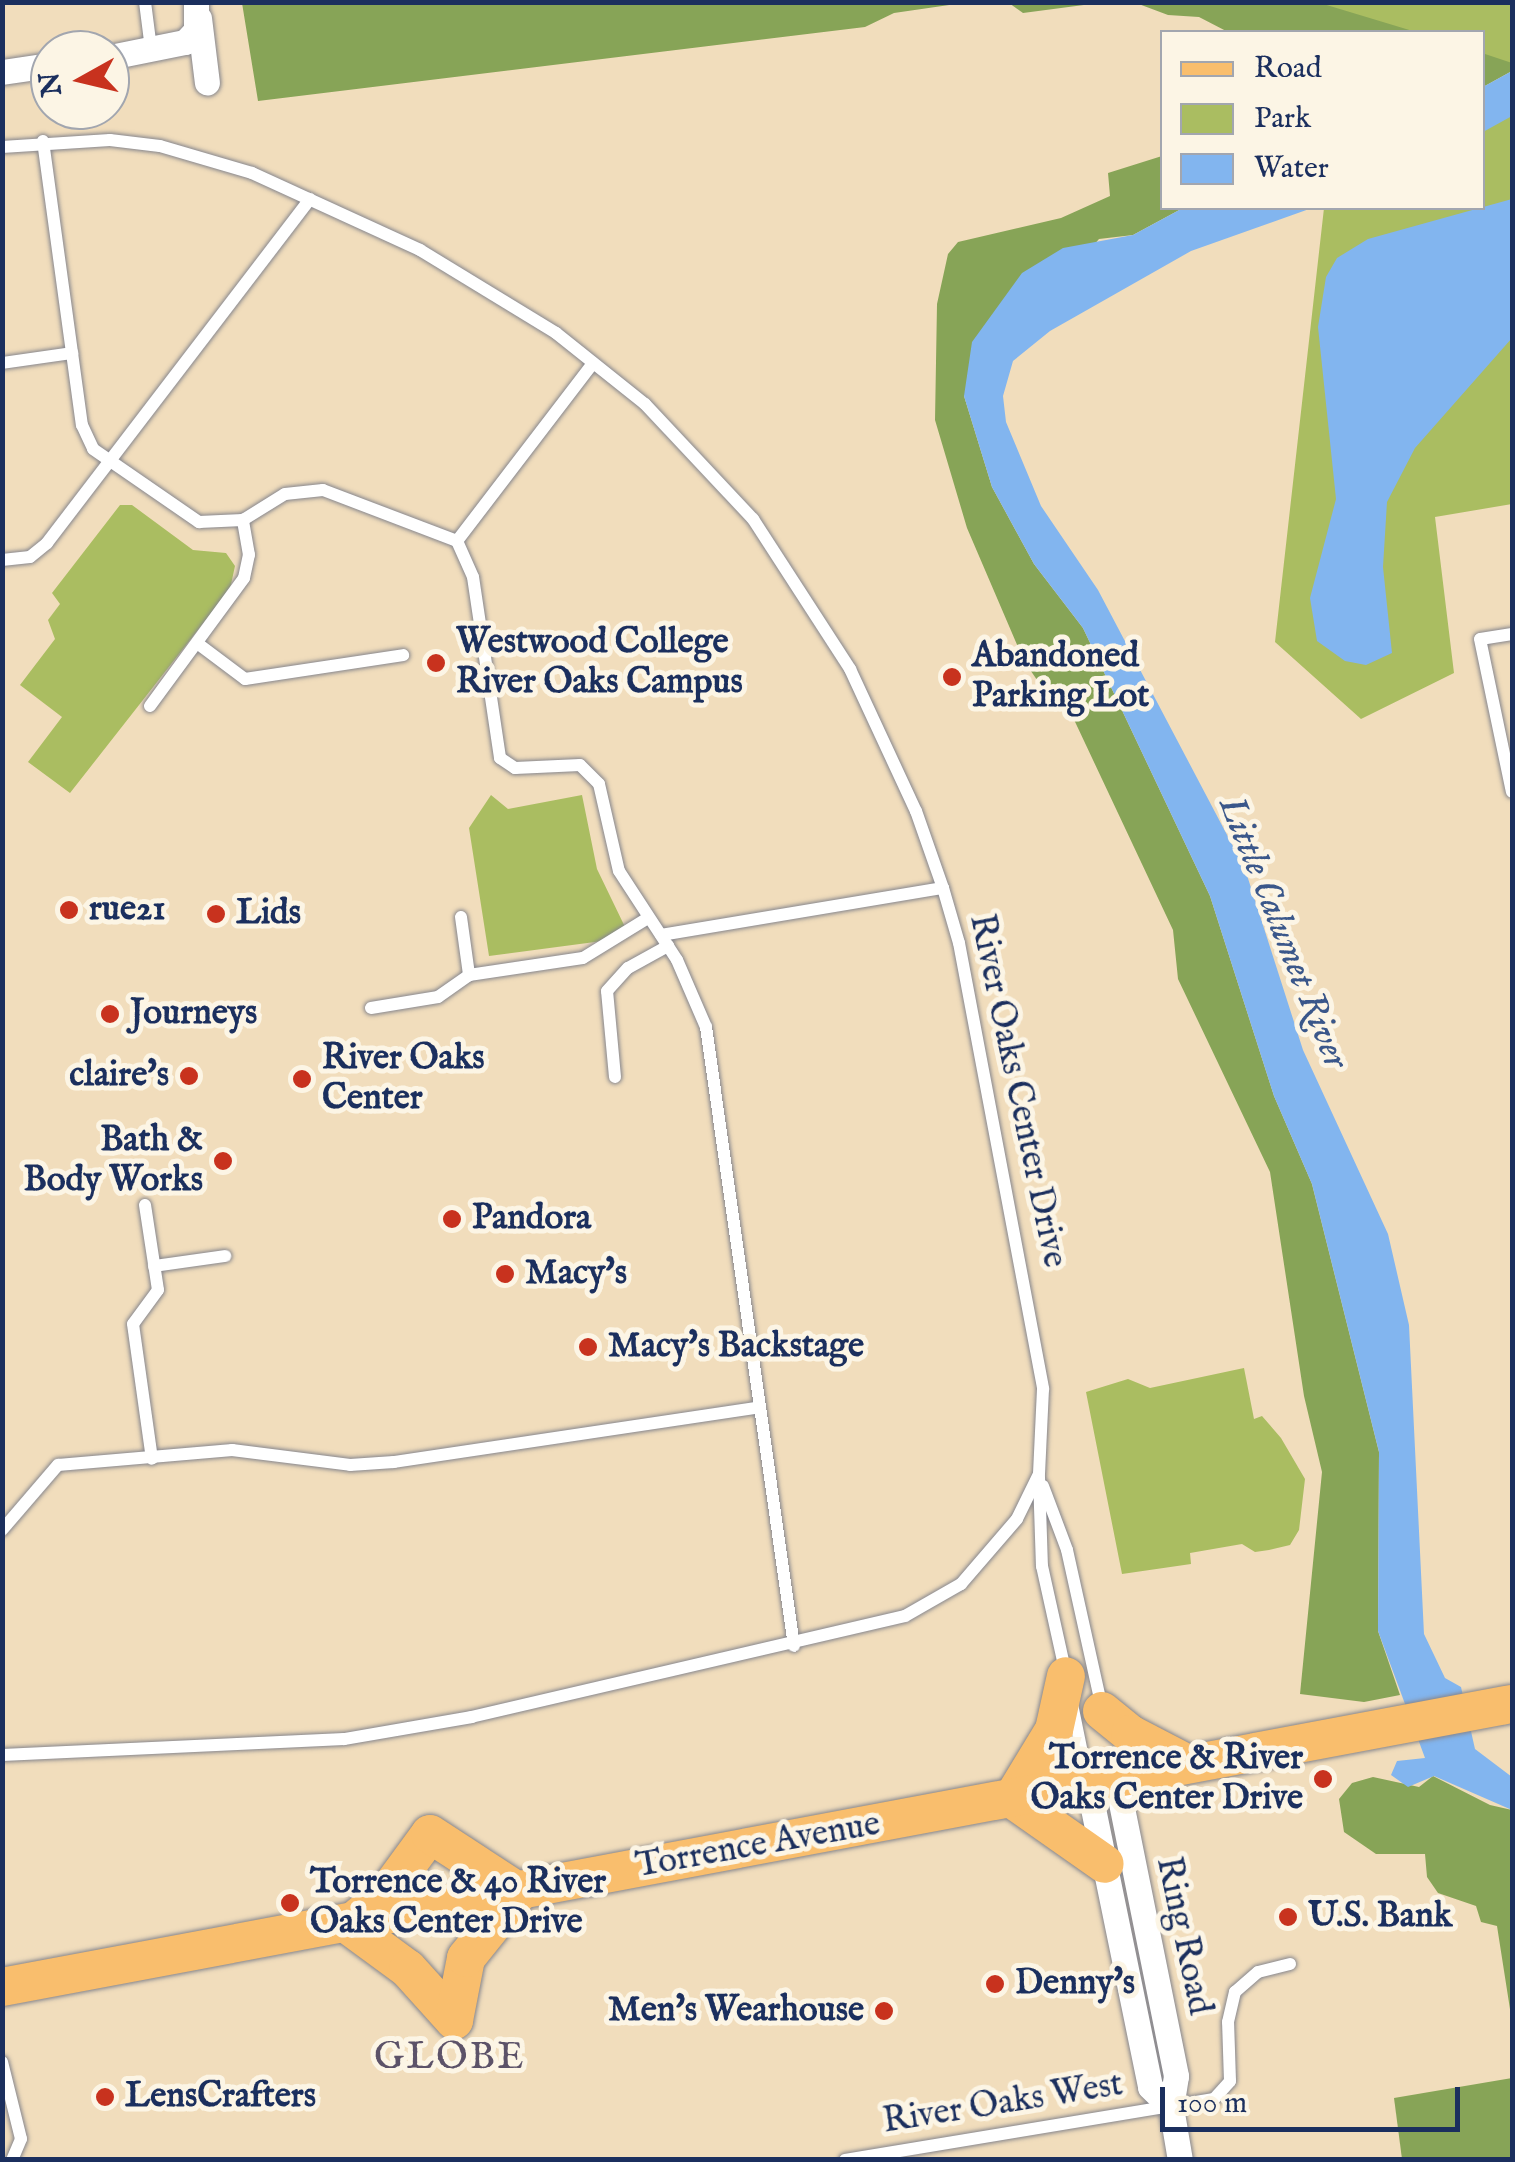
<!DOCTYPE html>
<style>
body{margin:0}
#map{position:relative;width:1515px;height:2162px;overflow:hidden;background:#f1ddbc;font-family:"IM FELL English",serif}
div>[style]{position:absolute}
.green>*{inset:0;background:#aabd61}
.forest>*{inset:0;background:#87a457}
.water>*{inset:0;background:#82b5ef}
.roads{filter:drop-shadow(0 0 2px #86868d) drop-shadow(0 0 2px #86868d)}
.service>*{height:12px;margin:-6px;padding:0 6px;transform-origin:6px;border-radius:6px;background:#fff}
.minor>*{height:25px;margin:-12.5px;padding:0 12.5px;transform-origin:12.5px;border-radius:12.5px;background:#fff}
.primary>*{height:38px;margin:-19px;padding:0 19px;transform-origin:19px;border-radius:19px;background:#f9be6d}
.dots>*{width:28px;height:28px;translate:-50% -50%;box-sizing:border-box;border:5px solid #fcf5e5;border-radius:50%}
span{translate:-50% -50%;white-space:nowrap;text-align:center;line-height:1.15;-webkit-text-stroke:10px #fcf5e5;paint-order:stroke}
.poi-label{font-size:35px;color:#1b2f5e;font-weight:700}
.left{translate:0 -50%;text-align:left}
.right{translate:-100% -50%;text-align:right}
.street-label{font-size:35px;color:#1b2f5e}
.water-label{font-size:38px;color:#3a578a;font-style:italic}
.neighbourhood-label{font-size:38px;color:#5c5268;letter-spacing:2.5px}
.frame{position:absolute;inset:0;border:5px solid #1b2f5e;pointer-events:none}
.legend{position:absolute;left:1160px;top:30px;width:325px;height:180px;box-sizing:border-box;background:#fcf5e5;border:2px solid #a2a6af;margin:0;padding:12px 18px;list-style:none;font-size:30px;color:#1b2f5e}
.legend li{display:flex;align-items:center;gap:20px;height:50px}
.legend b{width:50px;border:2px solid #a2a6af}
.north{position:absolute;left:30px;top:30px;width:100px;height:100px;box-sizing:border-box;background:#fcf5e5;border:2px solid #a2a6af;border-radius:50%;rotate:262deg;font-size:28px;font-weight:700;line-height:40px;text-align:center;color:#1b2f5e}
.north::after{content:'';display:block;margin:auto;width:35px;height:45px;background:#c8321e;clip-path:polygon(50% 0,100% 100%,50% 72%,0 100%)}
.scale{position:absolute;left:1160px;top:2087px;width:300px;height:45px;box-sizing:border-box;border:5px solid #1b2f5e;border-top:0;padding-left:12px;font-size:30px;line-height:35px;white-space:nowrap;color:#1b2f5e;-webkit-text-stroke:8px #fcf5e5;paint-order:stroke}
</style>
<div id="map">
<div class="green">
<i style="clip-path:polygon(1284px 3px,1512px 3px,1512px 63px,1483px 75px,1482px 32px,1366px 32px)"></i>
<i style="clip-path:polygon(1512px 112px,1512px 504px,1435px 517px,1454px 673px,1361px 719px,1275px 642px,1324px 208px,1482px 208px,1483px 127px)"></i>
<i style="clip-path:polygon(120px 505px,132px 505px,193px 550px,226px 553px,235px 566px,230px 589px,70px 793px,28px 762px,62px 717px,20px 685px,55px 639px,48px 620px,60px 604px,52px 593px)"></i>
<i style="clip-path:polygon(491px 795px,508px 809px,582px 795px,597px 869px,625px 927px,610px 940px,489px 956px,469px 828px)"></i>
<i style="clip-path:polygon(1244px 1368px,1254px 1419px,1262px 1416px,1281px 1438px,1305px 1479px,1299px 1530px,1290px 1545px,1269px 1550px,1255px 1552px,1242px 1544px,1190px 1553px,1191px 1564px,1122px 1574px,1086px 1392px,1128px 1379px,1150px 1388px)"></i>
</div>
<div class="forest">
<i style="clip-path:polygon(242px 3px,242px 2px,963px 3px,894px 13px,865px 27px,258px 101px)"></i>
<i style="clip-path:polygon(1009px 3px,1099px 3px,1023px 13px)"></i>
<i style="clip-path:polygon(1136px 3px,1320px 3px,1416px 32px,1228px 32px,1199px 17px,1168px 15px)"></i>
<i style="clip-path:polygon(1482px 53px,1512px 63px,1512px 71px,1483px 87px)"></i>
<i style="clip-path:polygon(1162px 156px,1162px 208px,1183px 208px,1133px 235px,1099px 239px,964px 396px,992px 487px,1034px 564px,1083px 628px,1210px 896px,1274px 1096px,1312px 1184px,1379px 1452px,1378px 1631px,1400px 1695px,1364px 1702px,1300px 1694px,1322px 1472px,1304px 1396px,1270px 1172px,1178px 979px,1173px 930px,1069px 709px,1046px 693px,1024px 661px,967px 528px,935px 420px,937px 304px,948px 254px,958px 242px,1061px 218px,1110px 196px,1108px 173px)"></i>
<i style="clip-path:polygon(1433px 1776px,1490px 1805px,1512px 1810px,1512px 2022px,1497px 1926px,1481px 1922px,1476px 1906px,1438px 1893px,1427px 1877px,1425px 1854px,1376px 1854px,1344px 1832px,1339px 1799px,1352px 1783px,1373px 1777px,1419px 1787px)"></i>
<i style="clip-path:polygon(1512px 2078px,1512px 2159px,1402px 2159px,1394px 2098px)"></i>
</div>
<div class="water">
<i style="clip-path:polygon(1512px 71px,1512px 116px,1483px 132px,1483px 87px)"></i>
<i style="clip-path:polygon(1512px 199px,1512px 338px,1415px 448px,1387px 502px,1383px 567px,1392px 653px,1366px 665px,1345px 661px,1317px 641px,1310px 598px,1336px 499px,1318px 327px,1326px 277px,1337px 258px,1368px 239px)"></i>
<i style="clip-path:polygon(1183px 208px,1312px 208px,1191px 251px,1050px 331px,1013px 361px,1003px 396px,1006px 422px,1041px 506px,1098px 590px,1245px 869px,1303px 1050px,1388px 1234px,1409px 1325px,1424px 1634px,1445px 1678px,1461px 1687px,1475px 1749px,1512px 1777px,1512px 1810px,1434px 1776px,1408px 1787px,1391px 1775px,1397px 1761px,1425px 1758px,1378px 1631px,1379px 1452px,1312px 1184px,1274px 1096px,1210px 896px,1083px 628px,1034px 564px,992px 487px,964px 396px,972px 342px,1022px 273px,1063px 248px,1133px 235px)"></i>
</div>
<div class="roads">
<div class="service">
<i style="left:145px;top:2px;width:47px;rotate:82.7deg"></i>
<i style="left:43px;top:141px;width:287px;rotate:82.2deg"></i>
<i style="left:82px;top:425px;width:26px;rotate:65deg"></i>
<i style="left:93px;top:449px;width:129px;rotate:34.6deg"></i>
<i style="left:199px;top:522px;width:44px;rotate:-2.6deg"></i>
<i style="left:243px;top:520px;width:49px;rotate:-31.8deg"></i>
<i style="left:285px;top:494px;width:38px;rotate:-6deg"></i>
<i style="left:323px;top:490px;width:143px;rotate:20.8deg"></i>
<i style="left:457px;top:541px;width:39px;rotate:66deg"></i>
<i style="left:473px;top:577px;width:183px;rotate:81.5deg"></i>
<i style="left:500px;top:758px;width:18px;rotate:34deg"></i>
<i style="left:515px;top:768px;width:65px;rotate:-2.6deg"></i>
<i style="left:580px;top:765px;width:27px;rotate:45deg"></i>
<i style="left:599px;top:784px;width:89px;rotate:77.1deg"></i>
<i style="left:619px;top:871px;width:106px;rotate:56.9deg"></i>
<i style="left:677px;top:960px;width:73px;rotate:66.6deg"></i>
<i style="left:706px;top:1027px;width:625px;rotate:81.91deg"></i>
<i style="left:2px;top:147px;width:108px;rotate:-3.7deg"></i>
<i style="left:110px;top:140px;width:50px;rotate:6.8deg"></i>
<i style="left:160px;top:146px;width:96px;rotate:16.4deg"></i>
<i style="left:252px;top:173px;width:185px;rotate:24.6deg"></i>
<i style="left:420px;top:250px;width:159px;rotate:31.4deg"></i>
<i style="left:556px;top:333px;width:114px;rotate:38.6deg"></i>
<i style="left:645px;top:404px;width:158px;rotate:46.8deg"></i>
<i style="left:753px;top:519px;width:179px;rotate:57.1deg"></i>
<i style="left:850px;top:669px;width:157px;rotate:65.1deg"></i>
<i style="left:916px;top:811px;width:82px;rotate:70.7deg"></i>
<i style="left:943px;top:888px;width:57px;rotate:73.8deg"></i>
<i style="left:959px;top:943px;width:454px;rotate:79.3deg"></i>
<i style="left:1043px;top:1389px;width:85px;rotate:92.7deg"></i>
<i style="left:1039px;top:1474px;width:50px;rotate:116.1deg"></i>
<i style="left:1017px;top:1519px;width:86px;rotate:130.7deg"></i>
<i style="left:961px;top:1584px;width:64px;rotate:150.3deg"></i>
<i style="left:905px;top:1616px;width:445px;rotate:166.9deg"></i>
<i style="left:472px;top:1717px;width:130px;rotate:170.2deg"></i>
<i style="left:344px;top:1739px;width:342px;rotate:177.3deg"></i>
<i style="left:2px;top:363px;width:71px;rotate:-8.1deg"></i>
<i style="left:457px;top:541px;width:224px;rotate:-52.6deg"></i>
<i style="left:2px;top:560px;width:28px;rotate:-6deg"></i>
<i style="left:30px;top:557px;width:22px;rotate:-39deg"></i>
<i style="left:47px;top:543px;width:433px;rotate:-52.6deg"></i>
<i style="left:1512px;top:634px;width:32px;rotate:171deg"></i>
<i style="left:1480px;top:639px;width:156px;rotate:78.2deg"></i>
<i style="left:197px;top:643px;width:60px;rotate:36.9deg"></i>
<i style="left:245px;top:679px;width:160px;rotate:-8.6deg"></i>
<i style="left:150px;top:706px;width:159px;rotate:-53.7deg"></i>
<i style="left:244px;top:578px;width:24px;rotate:-78deg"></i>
<i style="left:249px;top:555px;width:36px;rotate:-100deg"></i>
<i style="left:461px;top:917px;width:59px;rotate:82.1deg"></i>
<i style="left:661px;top:935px;width:286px;rotate:-9.5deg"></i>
<i style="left:371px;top:1008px;width:68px;rotate:-9.3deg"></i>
<i style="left:438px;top:997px;width:38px;rotate:-35deg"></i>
<i style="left:469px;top:975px;width:115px;rotate:-8.5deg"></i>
<i style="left:583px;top:958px;width:76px;rotate:-31.6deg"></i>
<i style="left:615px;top:1077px;width:86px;rotate:-95.3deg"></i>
<i style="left:607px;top:991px;width:31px;rotate:-48deg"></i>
<i style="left:628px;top:968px;width:46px;rotate:-28.8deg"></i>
<i style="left:145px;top:1205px;width:86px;rotate:81.3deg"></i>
<i style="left:158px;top:1290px;width:42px;rotate:126.3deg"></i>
<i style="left:133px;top:1324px;width:136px;rotate:82deg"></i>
<i style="left:154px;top:1266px;width:72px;rotate:-8deg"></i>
<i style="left:1039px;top:1477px;width:89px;rotate:88.1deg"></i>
<i style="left:1042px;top:1566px;width:111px;rotate:77.5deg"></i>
<i style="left:1043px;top:1486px;width:68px;rotate:69.4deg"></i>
<i style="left:1067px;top:1550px;width:162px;rotate:77.5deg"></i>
<i style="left:2px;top:1530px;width:86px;rotate:-49.3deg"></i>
<i style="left:58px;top:1465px;width:175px;rotate:-4.9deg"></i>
<i style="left:232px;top:1450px;width:119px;rotate:7.2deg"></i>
<i style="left:350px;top:1465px;width:44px;rotate:-3.9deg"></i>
<i style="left:394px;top:1462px;width:370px;rotate:-8.5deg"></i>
<i style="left:1072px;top:1704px;width:80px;rotate:78.4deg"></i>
<i style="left:2px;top:2062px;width:79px;rotate:76.1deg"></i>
<i style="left:21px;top:2139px;width:23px;rotate:113deg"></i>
<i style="left:845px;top:2160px;width:374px;rotate:-9.4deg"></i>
<i style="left:1214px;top:2099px;width:24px;rotate:-48deg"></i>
<i style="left:1230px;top:2081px;width:59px;rotate:-91.9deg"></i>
<i style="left:1228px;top:2022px;width:31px;rotate:-77deg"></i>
<i style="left:1235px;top:1992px;width:30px;rotate:-41deg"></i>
<i style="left:1258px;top:1972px;width:33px;rotate:-14deg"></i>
</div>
<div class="minor">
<i style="left:199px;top:18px;width:65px;rotate:83deg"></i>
<i style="left:110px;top:57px;width:76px;rotate:-11.3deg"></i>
<i style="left:185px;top:42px;width:16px;rotate:-47deg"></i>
<i style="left:196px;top:30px;width:28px;rotate:-90deg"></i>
<i style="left:2px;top:72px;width:49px;rotate:-8.3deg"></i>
<i style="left:1116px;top:1778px;width:304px;rotate:78.6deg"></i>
<i style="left:1176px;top:2076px;width:31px;rotate:99deg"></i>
<i style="left:1171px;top:2107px;width:54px;rotate:80.4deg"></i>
<i style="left:1088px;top:1784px;width:309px;rotate:78.4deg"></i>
<i style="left:1150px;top:2087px;width:29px;rotate:44deg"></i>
</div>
<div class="primary">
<i style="left:1102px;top:1711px;width:36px;rotate:39deg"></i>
<i style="left:1130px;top:1734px;width:65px;rotate:27.3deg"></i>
<i style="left:1012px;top:1799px;width:81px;rotate:-58.7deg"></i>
<i style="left:1054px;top:1730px;width:55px;rotate:-77.5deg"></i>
<i style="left:1012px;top:1799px;width:113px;rotate:35deg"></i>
<i style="left:350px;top:1924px;width:47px;rotate:-39.8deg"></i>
<i style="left:386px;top:1894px;width:74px;rotate:-53.7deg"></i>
<i style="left:430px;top:1834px;width:106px;rotate:33.1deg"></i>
<i style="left:348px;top:1925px;width:74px;rotate:36.3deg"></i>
<i style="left:408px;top:1969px;width:69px;rotate:48deg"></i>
<i style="left:2px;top:1987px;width:1536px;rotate:-10.62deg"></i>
<i style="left:454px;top:2020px;width:63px;rotate:-79deg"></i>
<i style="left:466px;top:1958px;width:85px;rotate:-51.2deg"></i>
</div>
</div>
<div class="dots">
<i style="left:436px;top:663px;background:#c8321e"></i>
<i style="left:952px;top:677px;background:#c8321e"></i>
<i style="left:69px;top:910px;background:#c8321e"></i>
<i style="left:216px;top:914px;background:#c8321e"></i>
<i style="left:110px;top:1014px;background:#c8321e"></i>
<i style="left:189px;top:1076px;background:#c8321e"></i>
<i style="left:302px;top:1079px;background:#c8321e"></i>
<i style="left:223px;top:1161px;background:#c8321e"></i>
<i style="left:452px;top:1219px;background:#c8321e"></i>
<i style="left:505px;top:1274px;background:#c8321e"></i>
<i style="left:588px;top:1347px;background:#c8321e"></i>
<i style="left:1323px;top:1779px;background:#c8321e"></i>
<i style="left:290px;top:1903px;background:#c8321e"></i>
<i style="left:1288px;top:1917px;background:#c8321e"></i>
<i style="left:995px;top:1984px;background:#c8321e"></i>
<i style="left:884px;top:2011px;background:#c8321e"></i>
<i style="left:105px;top:2097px;background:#c8321e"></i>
</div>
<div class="poi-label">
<span class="left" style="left:456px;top:663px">Westwood College<br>River Oaks Campus</span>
<span class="left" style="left:972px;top:677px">Abandoned<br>Parking Lot</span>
<span class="left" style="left:89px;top:910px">rue21</span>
<span class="left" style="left:236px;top:914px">Lids</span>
<span class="left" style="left:130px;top:1014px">Journeys</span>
<span class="left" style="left:322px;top:1079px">River Oaks<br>Center</span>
<span class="right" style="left:169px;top:1076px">claire's</span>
<span class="right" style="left:203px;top:1161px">Bath &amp;<br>Body Works</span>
<span class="left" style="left:472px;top:1219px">Pandora</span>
<span class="left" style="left:525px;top:1274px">Macy's</span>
<span class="left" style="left:608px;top:1347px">Macy's Backstage</span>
<span class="right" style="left:1303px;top:1779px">Torrence &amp; River<br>Oaks Center Drive</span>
<span class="left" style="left:310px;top:1903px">Torrence &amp; 40 River<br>Oaks Center Drive</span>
<span class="left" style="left:1308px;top:1917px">U.S. Bank</span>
<span class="left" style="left:1015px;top:1984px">Denny's</span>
<span class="right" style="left:864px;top:2011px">Men's Wearhouse</span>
<span class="left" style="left:125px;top:2097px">LensCrafters</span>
</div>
<div class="street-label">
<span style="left:1017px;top:1091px;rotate:78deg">River Oaks Center Drive</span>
<span style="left:758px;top:1846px;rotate:-10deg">Torrence Avenue</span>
<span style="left:1183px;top:1936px;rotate:78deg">Ring Road</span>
<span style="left:1003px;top:2104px;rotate:-9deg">River Oaks West</span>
</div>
<div class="water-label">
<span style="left:1282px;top:933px;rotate:68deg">Little Calumet River</span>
</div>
<div class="neighbourhood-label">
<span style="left:450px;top:2059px">GLOBE</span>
</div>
<div class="frame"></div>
<ul class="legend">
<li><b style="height:12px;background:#f9be6d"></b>Road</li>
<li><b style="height:28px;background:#aabd61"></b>Park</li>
<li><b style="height:28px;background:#82b5ef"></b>Water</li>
</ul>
<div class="north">N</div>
<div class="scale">100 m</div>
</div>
